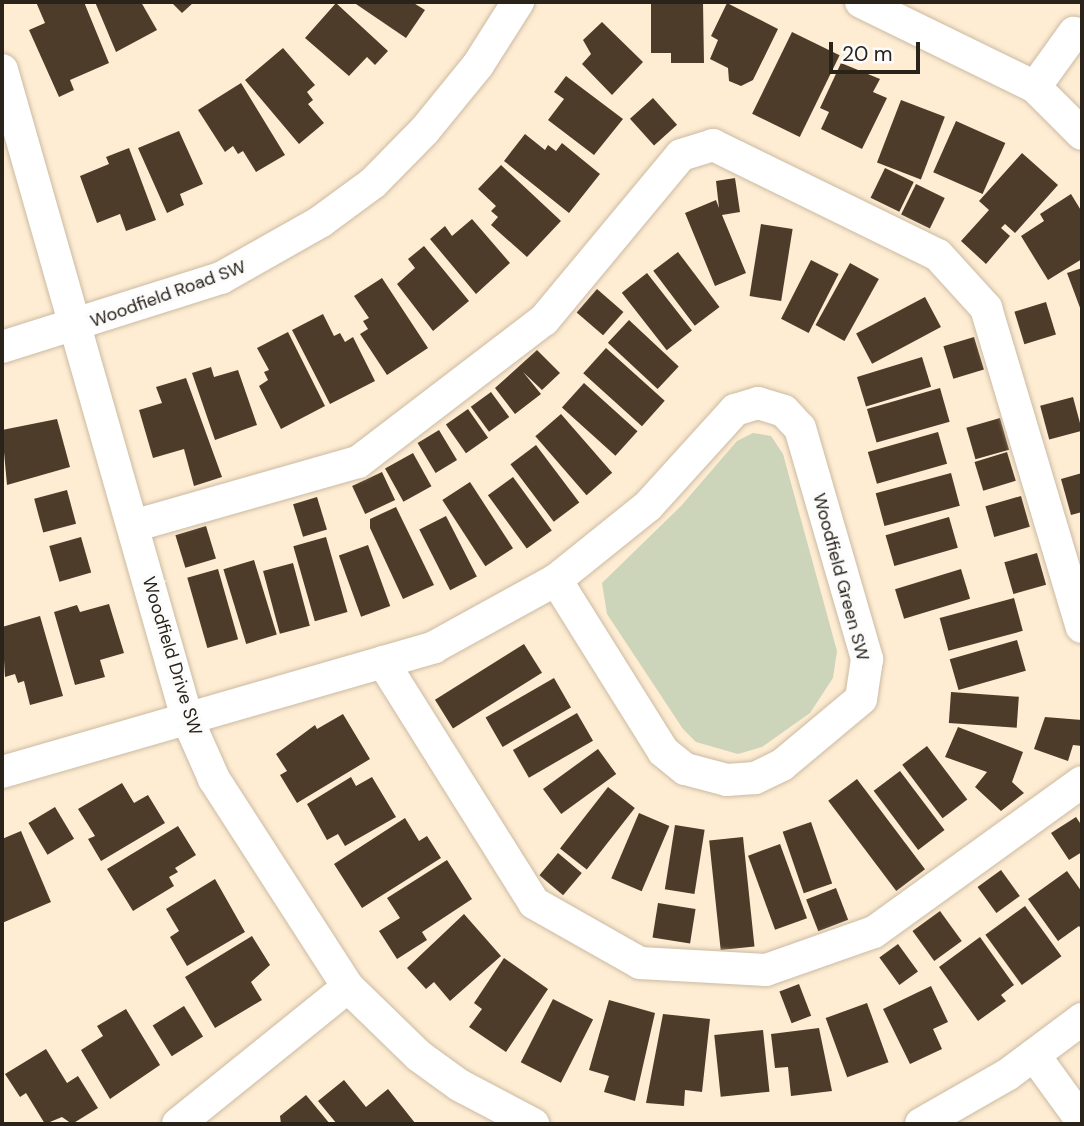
<!DOCTYPE html>
<style>
body{margin:0}
#map{position:relative;width:1084px;height:1126px;overflow:hidden;background:#feedd3;font-family:"DM Sans",sans-serif}
div>[style]{position:absolute}
.green>*{inset:0;background:#ccd4ba}
.building>*{inset:0;background:#4e3c2a;transform-origin:0 0}
.roads{filter:drop-shadow(0 0 2px #cbbaa2) drop-shadow(0 0 2px #cbbaa2)}
.minor>*{height:32px;margin:-16px;padding:0 16px;transform-origin:16px;border-radius:16px;background:#fff}
span{translate:-50% -50%;white-space:nowrap;text-align:center;line-height:1.15;-webkit-text-stroke:7px #fcfcfc;paint-order:stroke}
.street-label{font-size:18px;color:#29231a}
.frame{position:absolute;inset:0;border:4px solid #29231a;pointer-events:none}
.scale{position:absolute;left:829px;top:42px;width:91px;height:32px;box-sizing:border-box;border:4px solid #29231a;border-top:0;padding-left:9px;font-size:21px;line-height:24px;white-space:nowrap;color:#29231a;-webkit-text-stroke:5px #fcfcfc;paint-order:stroke}
</style>
<div id="map">
<div class="green">
<i style="clip-path:polygon(753px 433px,771px 436px,783px 454px,837px 651px,833px 678px,810px 713px,762px 747px,738px 754px,696px 742px,683px 729px,607px 614px,602px 583px,681px 506px,737px 441px)"></i>
</div>
<div class="building">
<i style="clip-path:polygon(36px 2px,84px 2px,109px 63px,70px 80px,74px 90px,59px 97px,29px 30px,45px 23px)"></i>
<i style="clip-path:polygon(95px 2px,141px 2px,157px 30px,116px 52px)"></i>
<i style="clip-path:polygon(171px 2px,194px 2px,182px 13px)"></i>
<i style="clip-path:polygon(353px 2px,412px 2px,425px 10px,406px 38px)"></i>
<i style="clip-path:polygon(651px 2px,703px 2px,704px 63px,671px 63px,671px 53px,651px 53px)"></i>
<i style="clip-path:polygon(336px 3px,388px 51px,375px 65px,367px 57px,349px 76px,305px 38px)"></i>
<i style="clip-path:polygon(727px 3px,778px 29px,753px 80px,741px 86px,729px 81px,728px 68px,710px 59px,718px 40px,711px 36px)"></i>
<i style="clip-path:polygon(602px 22px,643px 62px,612px 95px,582px 64px,591px 54px,583px 40px)"></i>
<i style="left:792px;top:32px;width:53px;height:91px;rotate:26deg"></i>
<i style="clip-path:polygon(283px 48px,315px 85px,307px 92px,313px 100px,308px 104px,324px 123px,299px 144px,245px 80px)"></i>
<i style="clip-path:polygon(841px 63px,880px 79px,873px 92px,887px 98px,862px 149px,821px 129px,829px 112px,820px 108px)"></i>
<i style="clip-path:polygon(566px 76px,623px 119px,594px 155px,548px 120px,564px 99px,554px 92px)"></i>
<i style="clip-path:polygon(241px 83px,285px 155px,256px 172px,243px 151px,238px 154px,233px 146px,225px 152px,198px 110px)"></i>
<i style="left:653px;top:98px;width:36px;height:31px;rotate:48deg"></i>
<i style="left:901px;top:100px;width:47px;height:67px;rotate:21deg"></i>
<i style="left:956px;top:121px;width:54px;height:56px;rotate:24deg"></i>
<i style="clip-path:polygon(179px 131px,203px 184px,180px 194px,184px 205px,167px 213px,138px 148px)"></i>
<i style="clip-path:polygon(525px 134px,545px 150px,548px 145px,556px 151px,562px 143px,600px 174px,569px 213px,504px 161px)"></i>
<i style="clip-path:polygon(129px 148px,156px 220px,126px 231px,120px 214px,97px 223px,80px 176px,109px 164px,106px 157px)"></i>
<i style="clip-path:polygon(1022px 153px,1058px 185px,1015px 233px,1005px 224px,1001px 228px,1010px 236px,986px 264px,961px 241px,989px 210px,979px 201px)"></i>
<i style="clip-path:polygon(501px 165px,561px 221px,527px 257px,491px 225px,498px 217px,491px 211px,496px 206px,478px 189px)"></i>
<i style="left:885px;top:168px;width:32px;height:33px;rotate:26deg"></i>
<i style="clip-path:polygon(735px 178px,740px 212px,722px 215px,746px 273px,715px 286px,685px 213px,716px 200px,719px 208px,716px 181px)"></i>
<i style="left:916px;top:184px;width:32px;height:34px;rotate:26deg"></i>
<i style="clip-path:polygon(1071px 194px,1082px 212px,1082px 259px,1048px 280px,1021px 236px,1044px 221px,1040px 214px)"></i>
<i style="clip-path:polygon(472px 219px,510px 263px,476px 294px,430px 239px,445px 226px,452px 236px)"></i>
<i style="left:761px;top:224px;width:32px;height:73px;rotate:9deg"></i>
<i style="clip-path:polygon(424px 246px,469px 301px,433px 331px,397px 284px,415px 268px,408px 259px)"></i>
<i style="left:678px;top:252px;width:69px;height:31px;rotate:53deg"></i>
<i style="left:811px;top:260px;width:31px;height:66px;rotate:27deg"></i>
<i style="left:850px;top:263px;width:33px;height:71px;rotate:29deg"></i>
<i style="clip-path:polygon(1082px 268px,1082px 313px,1067px 273px)"></i>
<i style="left:647px;top:273px;width:73px;height:32px;rotate:52deg"></i>
<i style="clip-path:polygon(382px 278px,428px 348px,387px 375px,360px 334px,368px 329px,363px 321px,369px 318px,354px 296px)"></i>
<i style="left:597px;top:289px;width:35px;height:31px;rotate:41deg"></i>
<i style="left:925px;top:297px;width:34px;height:78px;rotate:62deg"></i>
<i style="left:1046px;top:302px;width:34px;height:33px;rotate:73deg"></i>
<i style="clip-path:polygon(323px 314px,334px 336px,340px 333px,345px 342px,353px 337px,375px 381px,330px 404px,292px 330px)"></i>
<i style="left:629px;top:320px;width:68px;height:31px;rotate:43deg"></i>
<i style="clip-path:polygon(288px 332px,325px 406px,281px 429px,259px 386px,268px 380px,264px 372px,269px 370px,257px 348px)"></i>
<i style="left:974px;top:337px;width:34px;height:32px;rotate:73deg"></i>
<i style="left:606px;top:348px;width:79px;height:34px;rotate:42deg"></i>
<i style="clip-path:polygon(537px 350px,560px 373px,542px 390px,523px 372px,541px 394px,515px 414px,495px 388px)"></i>
<i style="left:922px;top:357px;width:31px;height:68px;rotate:73deg"></i>
<i style="clip-path:polygon(211px 367px,214px 377px,238px 370px,257px 425px,215px 440px,192px 373px)"></i>
<i style="clip-path:polygon(186px 378px,222px 477px,194px 486px,184px 449px,153px 458px,139px 410px,162px 403px,156px 387px)"></i>
<i style="left:584px;top:383px;width:72px;height:33px;rotate:42deg"></i>
<i style="left:940px;top:388px;width:35px;height:76px;rotate:74deg"></i>
<i style="left:491px;top:392px;width:31px;height:25px;rotate:54deg"></i>
<i style="left:1073px;top:397px;width:35px;height:34px;rotate:75deg"></i>
<i style="left:468px;top:409px;width:35px;height:27px;rotate:55deg"></i>
<i style="left:561px;top:414px;width:78px;height:34px;rotate:49deg"></i>
<i style="left:1000px;top:418px;width:33px;height:35px;rotate:74deg"></i>
<i style="clip-path:polygon(57px 419px,70px 467px,7px 485px,2px 430px)"></i>
<i style="left:439px;top:430px;width:35px;height:25px;rotate:59deg"></i>
<i style="left:938px;top:432px;width:33px;height:73px;rotate:74deg"></i>
<i style="left:536px;top:445px;width:72px;height:32px;rotate:53deg"></i>
<i style="left:1007px;top:452px;width:30px;height:34px;rotate:73deg"></i>
<i style="left:413px;top:453px;width:38px;height:32px;rotate:61deg"></i>
<i style="left:382px;top:472px;width:31px;height:33px;rotate:65deg"></i>
<i style="left:951px;top:473px;width:34px;height:78px;rotate:75deg"></i>
<i style="clip-path:polygon(1082px 473px,1082px 512px,1071px 515px,1061px 479px)"></i>
<i style="left:513px;top:477px;width:66px;height:31px;rotate:54deg"></i>
<i style="left:470px;top:482px;width:79px;height:33px;rotate:57deg"></i>
<i style="left:67px;top:490px;width:35px;height:34px;rotate:75deg"></i>
<i style="left:1021px;top:496px;width:32px;height:37px;rotate:74deg"></i>
<i style="left:317px;top:497px;width:34px;height:25px;rotate:73deg"></i>
<i style="clip-path:polygon(396px 507px,434px 585px,403px 599px,370px 528px,370px 519px)"></i>
<i style="left:446px;top:516px;width:68px;height:30px;rotate:63deg"></i>
<i style="left:949px;top:517px;width:32px;height:66px;rotate:74deg"></i>
<i style="left:206px;top:526px;width:34px;height:32px;rotate:73deg"></i>
<i style="left:81px;top:537px;width:37px;height:33px;rotate:74deg"></i>
<i style="left:326px;top:537px;width:78px;height:34px;rotate:74deg"></i>
<i style="left:368px;top:545px;width:65px;height:31px;rotate:70deg"></i>
<i style="left:1037px;top:553px;width:33px;height:34px;rotate:74deg"></i>
<i style="left:254px;top:560px;width:78px;height:32px;rotate:73deg"></i>
<i style="left:293px;top:563px;width:65px;height:31px;rotate:75deg"></i>
<i style="left:218px;top:569px;width:73px;height:32px;rotate:74deg"></i>
<i style="left:961px;top:569px;width:31px;height:69px;rotate:73deg"></i>
<i style="left:1014px;top:598px;width:34px;height:77px;rotate:75deg"></i>
<i style="clip-path:polygon(109px 604px,124px 653px,100px 660px,105px 677px,75px 685px,54px 612px,77px 605px,80px 612px)"></i>
<i style="clip-path:polygon(40px 616px,63px 696px,30px 705px,24px 681px,18px 683px,15px 674px,5px 677px,2px 627px)"></i>
<i style="left:1017px;top:640px;width:32px;height:70px;rotate:74deg"></i>
<i style="left:524px;top:644px;width:34px;height:105px;rotate:58deg"></i>
<i style="left:554px;top:678px;width:34px;height:79px;rotate:60deg"></i>
<i style="left:951px;top:692px;width:68px;height:31px;rotate:4deg"></i>
<i style="left:577px;top:713px;width:32px;height:74px;rotate:60deg"></i>
<i style="clip-path:polygon(343px 714px,370px 759px,297px 803px,280px 775px,287px 771px,276px 754px,315px 725px,317px 729px)"></i>
<i style="clip-path:polygon(1045px 717px,1082px 720px,1082px 746px,1073px 745px,1068px 761px,1034px 749px)"></i>
<i style="clip-path:polygon(958px 727px,1023px 752px,1012px 782px,1024px 793px,1001px 811px,975px 787px,987px 772px,945px 757px)"></i>
<i style="left:927px;top:746px;width:67px;height:31px;rotate:53deg"></i>
<i style="left:598px;top:749px;width:31px;height:68px;rotate:54deg"></i>
<i style="left:900px;top:771px;width:74px;height:33px;rotate:53deg"></i>
<i style="clip-path:polygon(351px 777px,356px 786px,372px 777px,396px 817px,345px 846px,338px 834px,327px 840px,307px 804px)"></i>
<i style="left:857px;top:779px;width:113px;height:36px;rotate:53deg"></i>
<i style="clip-path:polygon(122px 783px,134px 803px,148px 795px,165px 823px,101px 861px,88px 839px,95px 836px,78px 809px)"></i>
<i style="left:608px;top:787px;width:34px;height:78px;rotate:38deg"></i>
<i style="left:55px;top:807px;width:37px;height:31px;rotate:59deg"></i>
<i style="left:639px;top:813px;width:33px;height:71px;rotate:23deg"></i>
<i style="clip-path:polygon(1076px 817px,1082px 826px,1082px 852px,1069px 860px,1051px 833px)"></i>
<i style="clip-path:polygon(405px 818px,419px 841px,427px 836px,441px 858px,362px 908px,334px 864px)"></i>
<i style="left:811px;top:822px;width:65px;height:30px;rotate:71deg"></i>
<i style="left:675px;top:825px;width:30px;height:65px;rotate:9deg"></i>
<i style="clip-path:polygon(178px 826px,196px 855px,175px 868px,178px 872px,169px 877px,174px 886px,133px 911px,107px 869px)"></i>
<i style="clip-path:polygon(21px 831px,51px 902px,2px 923px,2px 839px)"></i>
<i style="left:743px;top:837px;width:110px;height:34px;rotate:84deg"></i>
<i style="left:780px;top:844px;width:79px;height:34px;rotate:70deg"></i>
<i style="left:558px;top:853px;width:31px;height:29px;rotate:40deg"></i>
<i style="clip-path:polygon(447px 860px,472px 899px,422px 932px,427px 940px,397px 959px,379px 931px,400px 918px,387px 898px)"></i>
<i style="left:1001px;top:870px;width:32px;height:29px;rotate:54deg"></i>
<i style="clip-path:polygon(1067px 871px,1082px 892px,1082px 930px,1079px 926px,1058px 941px,1028px 899px)"></i>
<i style="clip-path:polygon(215px 879px,245px 932px,187px 966px,170px 937px,179px 931px,166px 909px)"></i>
<i style="left:836px;top:888px;width:34px;height:32px;rotate:69deg"></i>
<i style="left:658px;top:903px;width:38px;height:35px;rotate:9deg"></i>
<i style="left:1025px;top:906px;width:62px;height:49px;rotate:54deg"></i>
<i style="left:940px;top:911px;width:37px;height:34px;rotate:54deg"></i>
<i style="clip-path:polygon(464px 914px,501px 956px,450px 1001px,434px 982px,426px 989px,407px 968px)"></i>
<i style="clip-path:polygon(252px 936px,270px 965px,251px 982px,262px 1000px,215px 1028px,185px 977px)"></i>
<i style="clip-path:polygon(980px 937px,1014px 985px,1001px 995px,1006px 1001px,978px 1021px,939px 967px)"></i>
<i style="left:898px;top:944px;width:34px;height:23px;rotate:54deg"></i>
<i style="clip-path:polygon(504px 958px,548px 989px,506px 1052px,469px 1027px,482px 1009px,474px 1003px)"></i>
<i style="left:799px;top:984px;width:34px;height:21px;rotate:69deg"></i>
<i style="clip-path:polygon(931px 986px,948px 1022px,933px 1029px,942px 1049px,910px 1064px,883px 1009px)"></i>
<i style="left:553px;top:999px;width:45px;height:71px;rotate:27deg"></i>
<i style="clip-path:polygon(609px 1000px,655px 1013px,635px 1101px,604px 1092px,609px 1076px,589px 1070px)"></i>
<i style="left:867px;top:1003px;width:63px;height:44px;rotate:70deg"></i>
<i style="left:184px;top:1006px;width:36px;height:37px;rotate:58deg"></i>
<i style="clip-path:polygon(126px 1009px,160px 1065px,110px 1099px,81px 1050px,103px 1036px,97px 1026px)"></i>
<i style="clip-path:polygon(663px 1014px,710px 1019px,702px 1092px,685px 1090px,684px 1106px,646px 1103px)"></i>
<i style="clip-path:polygon(819px 1028px,832px 1091px,791px 1096px,788px 1067px,775px 1068px,771px 1034px)"></i>
<i style="left:763px;top:1030px;width:62px;height:49px;rotate:84deg"></i>
<i style="clip-path:polygon(46px 1049px,67px 1083px,78px 1076px,98px 1108px,72px 1124px,62px 1117px,45px 1124px,26px 1093px,20px 1097px,5px 1074px)"></i>
<i style="clip-path:polygon(344px 1080px,366px 1107px,388px 1089px,415px 1123px,337px 1124px,318px 1101px)"></i>
<i style="clip-path:polygon(306px 1095px,330px 1124px,281px 1124px,280px 1116px)"></i>
</div>
<div class="roads">
<div class="minor">
<i style="left:861px;top:2px;width:194px;rotate:26deg"></i>
<i style="left:1035px;top:87px;width:66px;rotate:45deg"></i>
<i style="left:2px;top:70px;width:674px;rotate:74.07deg"></i>
<i style="left:187px;top:718px;width:67px;rotate:66.1deg"></i>
<i style="left:214px;top:779px;width:247px;rotate:57.2deg"></i>
<i style="left:348px;top:987px;width:99px;rotate:44.2deg"></i>
<i style="left:419px;top:1056px;width:49px;rotate:35.9deg"></i>
<i style="left:459px;top:1085px;width:84px;rotate:27.8deg"></i>
<i style="left:1035px;top:87px;width:67px;rotate:-54.2deg"></i>
<i style="left:2px;top:347px;width:230px;rotate:-17.5deg"></i>
<i style="left:221px;top:278px;width:114px;rotate:-29.5deg"></i>
<i style="left:320px;top:222px;width:66px;rotate:-36.3deg"></i>
<i style="left:373px;top:183px;width:74px;rotate:-45.5deg"></i>
<i style="left:425px;top:130px;width:84px;rotate:-50.8deg"></i>
<i style="left:478px;top:65px;width:75px;rotate:-57.6deg"></i>
<i style="left:133px;top:526px;width:234px;rotate:-15.9deg"></i>
<i style="left:358px;top:462px;width:234px;rotate:-37.4deg"></i>
<i style="left:544px;top:320px;width:214px;rotate:-50.3deg"></i>
<i style="left:681px;top:155px;width:34px;rotate:-17deg"></i>
<i style="left:713px;top:145px;width:250px;rotate:26.1deg"></i>
<i style="left:938px;top:255px;width:72px;rotate:47.8deg"></i>
<i style="left:986px;top:308px;width:333px;rotate:73.3deg"></i>
<i style="left:383px;top:662px;width:284px;rotate:57.9deg"></i>
<i style="left:534px;top:903px;width:122px;rotate:29.5deg"></i>
<i style="left:640px;top:963px;width:126px;rotate:3.2deg"></i>
<i style="left:766px;top:970px;width:114px;rotate:-19.4deg"></i>
<i style="left:874px;top:932px;width:256px;rotate:-35.8deg"></i>
<i style="left:2px;top:772px;width:450px;rotate:-16.1deg"></i>
<i style="left:434px;top:647px;width:139px;rotate:-28.8deg"></i>
<i style="left:556px;top:580px;width:118px;rotate:-38.8deg"></i>
<i style="left:648px;top:506px;width:130px;rotate:-47.8deg"></i>
<i style="left:735px;top:410px;width:24px;rotate:-17deg"></i>
<i style="left:758px;top:403px;width:27px;rotate:17deg"></i>
<i style="left:784px;top:411px;width:23px;rotate:47deg"></i>
<i style="left:800px;top:428px;width:241px;rotate:73.8deg"></i>
<i style="left:867px;top:659px;width:40px;rotate:98.5deg"></i>
<i style="left:861px;top:699px;width:103px;rotate:140.1deg"></i>
<i style="left:782px;top:765px;width:30px;rotate:154deg"></i>
<i style="left:755px;top:778px;width:28px;rotate:176deg"></i>
<i style="left:727px;top:780px;width:43px;rotate:-165.3deg"></i>
<i style="left:685px;top:769px;width:28px;rotate:-141deg"></i>
<i style="left:663px;top:751px;width:202px;rotate:-122deg"></i>
<i style="left:1034px;top:1055px;width:82px;rotate:54deg"></i>
<i style="left:178px;top:1124px;width:218px;rotate:-38.9deg"></i>
<i style="left:921px;top:1124px;width:99px;rotate:-29.7deg"></i>
<i style="left:1007px;top:1075px;width:94px;rotate:-36.7deg"></i>
</div>
</div>
<div class="street-label">
<span style="left:168px;top:294px;rotate:-20deg">Woodfield Road SW</span>
<span style="left:841px;top:577px;rotate:75deg">Woodfield Green SW</span>
<span style="left:172px;top:656px;rotate:73deg">Woodfield Drive SW</span>
</div>
<div class="frame"></div>
<div class="scale">20 m</div>
</div>
